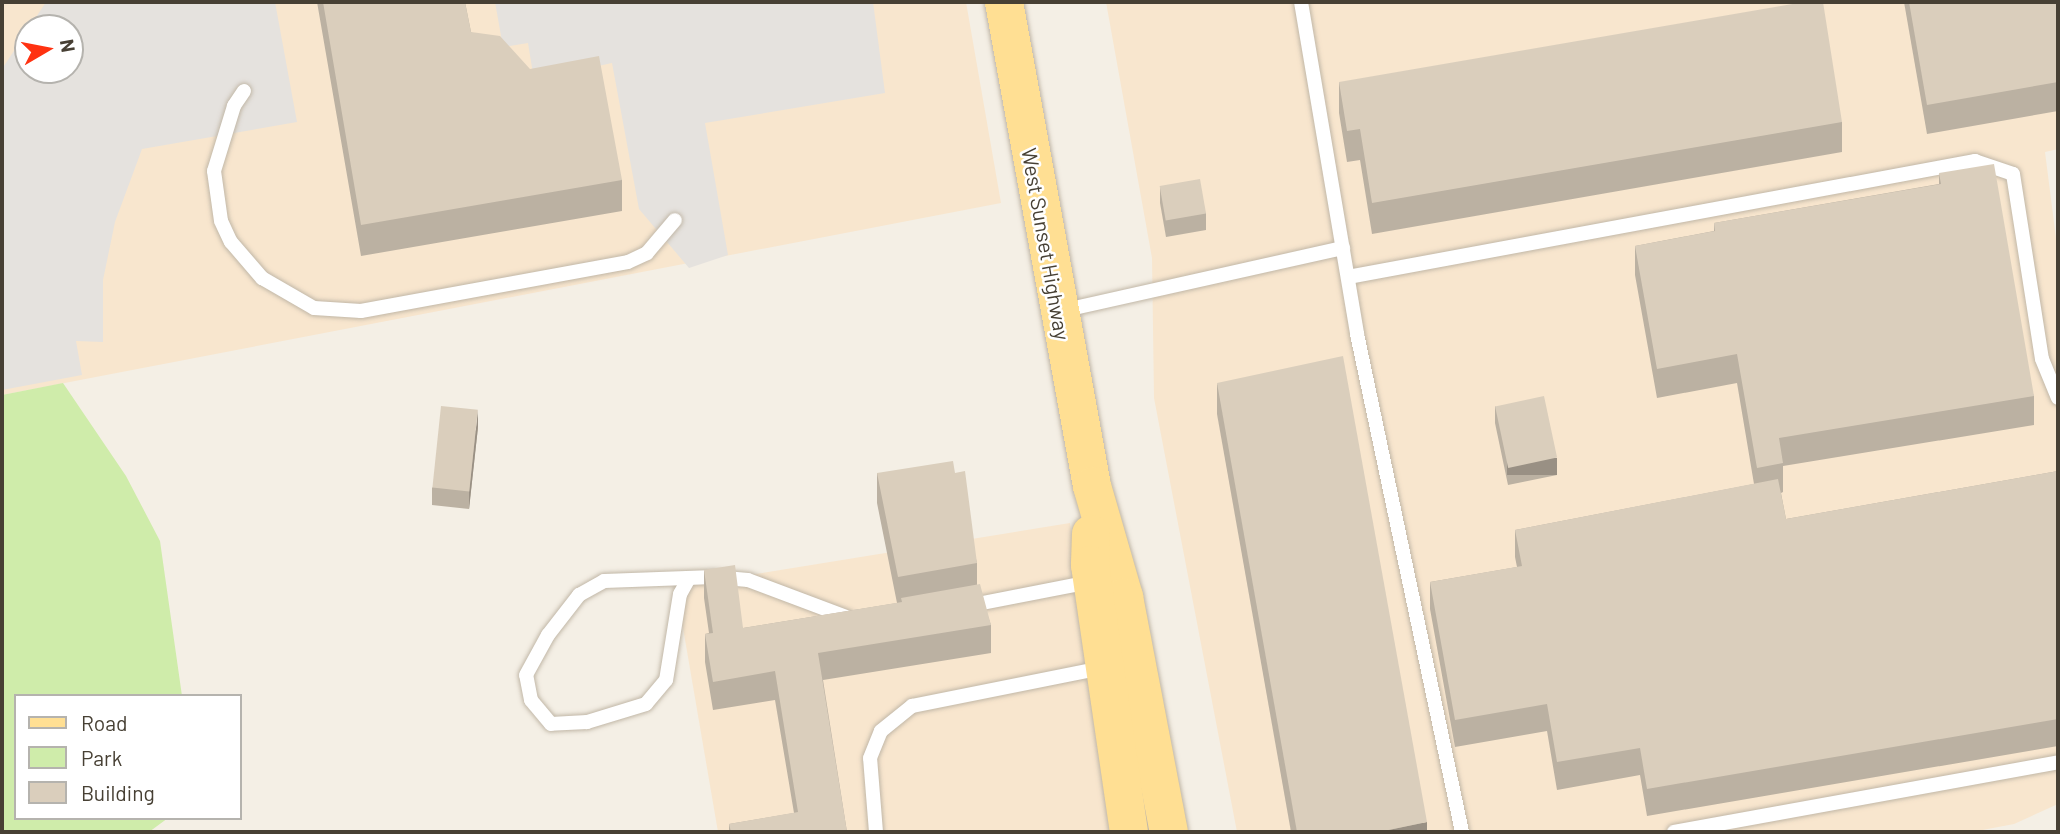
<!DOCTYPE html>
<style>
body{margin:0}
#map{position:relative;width:2060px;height:834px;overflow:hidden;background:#f4efe5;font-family:Barlow,sans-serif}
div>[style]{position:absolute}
.commercial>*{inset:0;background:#f8e6ce}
.green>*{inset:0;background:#cfecaa}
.parking>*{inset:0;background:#e5e2de}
.roads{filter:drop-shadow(0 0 2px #c1b7a7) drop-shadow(0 0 2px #c1b7a7)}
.service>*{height:14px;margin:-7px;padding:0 7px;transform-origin:7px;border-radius:7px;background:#fff}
.primary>*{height:38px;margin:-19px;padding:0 19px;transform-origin:19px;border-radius:19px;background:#ffdf93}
.wall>*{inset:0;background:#bbb1a2}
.shaded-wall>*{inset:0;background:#999084;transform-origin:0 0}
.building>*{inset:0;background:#dacebc;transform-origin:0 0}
span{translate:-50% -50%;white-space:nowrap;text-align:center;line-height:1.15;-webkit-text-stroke:5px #fff;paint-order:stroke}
.street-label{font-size:21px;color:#474034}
.frame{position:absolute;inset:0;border:4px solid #474034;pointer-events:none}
.legend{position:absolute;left:14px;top:694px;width:228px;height:126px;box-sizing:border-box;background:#fff;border:2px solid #b5b3ae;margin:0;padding:9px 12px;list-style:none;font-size:21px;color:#474034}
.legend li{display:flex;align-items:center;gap:14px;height:35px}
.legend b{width:35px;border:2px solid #b5b3ae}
.north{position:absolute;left:14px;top:14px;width:70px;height:70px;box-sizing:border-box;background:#fff;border:2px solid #b5b3ae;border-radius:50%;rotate:80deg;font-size:19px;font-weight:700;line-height:28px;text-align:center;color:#474034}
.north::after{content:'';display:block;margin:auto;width:24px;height:32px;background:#ff3211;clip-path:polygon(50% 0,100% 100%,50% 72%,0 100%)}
</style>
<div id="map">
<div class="commercial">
<i style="clip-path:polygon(evenodd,2px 2px,966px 2px,1001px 203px,2px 395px,2px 2px,28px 28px,70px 28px,70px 70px,28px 70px,28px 28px)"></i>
<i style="clip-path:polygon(1106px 2px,2058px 2px,2058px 149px,2045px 152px,2058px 254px,2058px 804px,2014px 824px,1972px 832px,1237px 832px,1154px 398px,1152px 258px)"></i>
<i style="clip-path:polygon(1070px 523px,1114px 832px,718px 832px,676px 587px)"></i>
</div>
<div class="green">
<i style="clip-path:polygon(63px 383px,126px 476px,160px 541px,182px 696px,16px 696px,16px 818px,168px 818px,149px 832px,2px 832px,2px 395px)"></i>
</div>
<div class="parking">
<i style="clip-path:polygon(evenodd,46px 2px,275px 2px,297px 122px,142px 149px,115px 222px,103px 280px,103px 342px,76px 341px,82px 375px,2px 390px,2px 69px,46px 2px,28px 28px,70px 28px,70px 70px,28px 70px,28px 28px)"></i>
<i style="clip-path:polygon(495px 2px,873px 2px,885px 93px,705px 123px,728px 255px,689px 268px,639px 209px,612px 63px,534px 80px,528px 43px,503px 47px)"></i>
</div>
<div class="roads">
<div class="service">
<i style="left:1301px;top:2px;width:337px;rotate:80.4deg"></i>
<i style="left:1357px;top:334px;width:509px;rotate:78.09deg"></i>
<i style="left:244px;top:91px;width:18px;rotate:124deg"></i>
<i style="left:234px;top:106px;width:68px;rotate:107.1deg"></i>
<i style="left:214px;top:171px;width:50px;rotate:82deg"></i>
<i style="left:221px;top:221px;width:23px;rotate:65deg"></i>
<i style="left:231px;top:242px;width:48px;rotate:49.3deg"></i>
<i style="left:262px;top:278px;width:60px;rotate:30deg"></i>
<i style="left:314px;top:308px;width:47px;rotate:3.7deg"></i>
<i style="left:361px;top:311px;width:271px;rotate:-10.4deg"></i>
<i style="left:628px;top:262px;width:21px;rotate:-25deg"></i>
<i style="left:647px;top:253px;width:43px;rotate:-49.7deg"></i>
<i style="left:1348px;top:277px;width:638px;rotate:-10.48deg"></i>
<i style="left:1975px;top:161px;width:40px;rotate:18.9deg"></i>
<i style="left:2013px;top:174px;width:187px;rotate:81.1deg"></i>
<i style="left:2042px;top:359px;width:42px;rotate:67.7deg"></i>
<i style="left:1061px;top:311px;width:289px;rotate:-12.6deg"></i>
<i style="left:689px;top:578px;width:18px;rotate:119deg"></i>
<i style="left:680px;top:594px;width:87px;rotate:99.2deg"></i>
<i style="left:666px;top:680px;width:31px;rotate:130deg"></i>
<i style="left:646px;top:704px;width:62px;rotate:163deg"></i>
<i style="left:587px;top:722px;width:36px;rotate:177deg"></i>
<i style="left:551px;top:724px;width:31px;rotate:-130deg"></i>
<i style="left:531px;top:700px;width:25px;rotate:-101deg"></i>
<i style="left:526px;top:675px;width:46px;rotate:-61.2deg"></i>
<i style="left:548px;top:635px;width:51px;rotate:-52.2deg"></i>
<i style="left:579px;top:595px;width:29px;rotate:-29deg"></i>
<i style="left:604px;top:581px;width:110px;rotate:-2.1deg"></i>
<i style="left:714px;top:577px;width:34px;rotate:5deg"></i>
<i style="left:748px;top:580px;width:108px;rotate:20.6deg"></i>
<i style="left:967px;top:606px;width:126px;rotate:-11deg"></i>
<i style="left:876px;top:832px;width:74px;rotate:-94.6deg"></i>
<i style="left:870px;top:758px;width:29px;rotate:-68deg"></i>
<i style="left:881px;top:731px;width:40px;rotate:-39deg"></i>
<i style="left:912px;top:706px;width:195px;rotate:-11.3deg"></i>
<i style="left:1674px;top:832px;width:390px;rotate:-10.3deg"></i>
</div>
<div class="primary">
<i style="left:1004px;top:2px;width:492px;rotate:79.7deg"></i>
<i style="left:1092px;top:486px;width:116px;rotate:73.9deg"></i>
<i style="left:1124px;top:597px;width:239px;rotate:79.2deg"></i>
<i style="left:1091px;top:534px;width:31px;rotate:92deg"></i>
<i style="left:1090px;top:565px;width:270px;rotate:81.7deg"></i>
</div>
</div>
<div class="wall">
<i style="clip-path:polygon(317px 2px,465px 2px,471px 32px,622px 180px,622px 211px,361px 256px)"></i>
<i style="clip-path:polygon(1904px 2px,2058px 2px,2058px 111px,1927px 134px)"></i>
<i style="clip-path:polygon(1339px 82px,1842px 122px,1842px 152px,1372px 234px,1360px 160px,1347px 162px,1339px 113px)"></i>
<i style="clip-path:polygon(1939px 173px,2034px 396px,2034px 425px,1783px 466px,1783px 492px,1781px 493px,1786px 519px,2058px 471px,2058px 746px,1647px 816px,1640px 775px,1557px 790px,1547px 731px,1455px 747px,1430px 609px,1430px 582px,1517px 567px,1515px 557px,1515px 530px,1754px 484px,1737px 383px,1657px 398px,1635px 275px,1635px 246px,1714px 231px,1714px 223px,1939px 184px)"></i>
<i style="clip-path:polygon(1160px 186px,1206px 213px,1206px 230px,1166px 237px,1160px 203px)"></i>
<i style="clip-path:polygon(1217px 383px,1427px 832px,1291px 832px,1217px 414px)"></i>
<i style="clip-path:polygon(1495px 406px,1557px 475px,1508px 485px,1495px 423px)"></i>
<i style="clip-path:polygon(478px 427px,469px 509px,432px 505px,432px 488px)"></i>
<i style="clip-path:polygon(877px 473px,955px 473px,977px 563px,977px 585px,991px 625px,991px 653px,823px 680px,847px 832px,729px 832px,729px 824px,794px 813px,775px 700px,713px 710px,705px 662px,705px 634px,709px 633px,704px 598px,704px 570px,743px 628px,897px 603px,877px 503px)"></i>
</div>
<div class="shaded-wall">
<i style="clip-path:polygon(478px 410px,478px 427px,469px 509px,469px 492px)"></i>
<i style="left:1557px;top:458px;width:17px;height:50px;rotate:90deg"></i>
<i style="clip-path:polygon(1427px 822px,1427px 832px,1379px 832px)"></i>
</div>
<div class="building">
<i style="clip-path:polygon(323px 2px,465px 2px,471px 32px,500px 36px,530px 69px,599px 56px,622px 180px,361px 225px)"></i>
<i style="clip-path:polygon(1804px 2px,1823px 2px,1842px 122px,1372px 203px,1360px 129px,1347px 131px,1339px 82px)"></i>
<i style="clip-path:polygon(1909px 2px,2058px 2px,2058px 82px,1927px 105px)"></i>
<i style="clip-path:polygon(1994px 164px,2034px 396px,1779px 438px,1783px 463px,1757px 468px,1737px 354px,1657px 369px,1635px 246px,1715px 231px,1714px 223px,1941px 184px,1939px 173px)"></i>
<i style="left:1200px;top:179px;width:35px;height:41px;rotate:80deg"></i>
<i style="clip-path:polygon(1343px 356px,1427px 822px,1379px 832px,1297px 832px,1217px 383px)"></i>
<i style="left:1544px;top:396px;width:63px;height:50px;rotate:78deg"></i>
<i style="left:441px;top:406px;width:37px;height:82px;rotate:6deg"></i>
<i style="clip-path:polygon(953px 461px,955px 473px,965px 471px,977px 563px,898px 577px,877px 473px)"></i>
<i style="clip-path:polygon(2058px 471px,2058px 719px,1647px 789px,1640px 748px,1557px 762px,1547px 704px,1455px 720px,1430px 582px,1522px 566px,1515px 530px,1778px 479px,1786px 519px)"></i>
<i style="clip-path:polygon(735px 565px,743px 628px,902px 602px,901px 598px,980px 584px,991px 625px,818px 653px,847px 832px,731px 832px,729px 824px,798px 812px,775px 671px,713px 682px,705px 634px,713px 633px,704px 570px)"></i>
</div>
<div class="street-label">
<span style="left:1046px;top:244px;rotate:80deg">West Sunset Highway</span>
</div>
<div class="frame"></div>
<ul class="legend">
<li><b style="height:9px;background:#ffdf93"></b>Road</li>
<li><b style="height:19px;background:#cfecaa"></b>Park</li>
<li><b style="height:19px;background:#dacebc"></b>Building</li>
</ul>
<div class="north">N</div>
</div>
